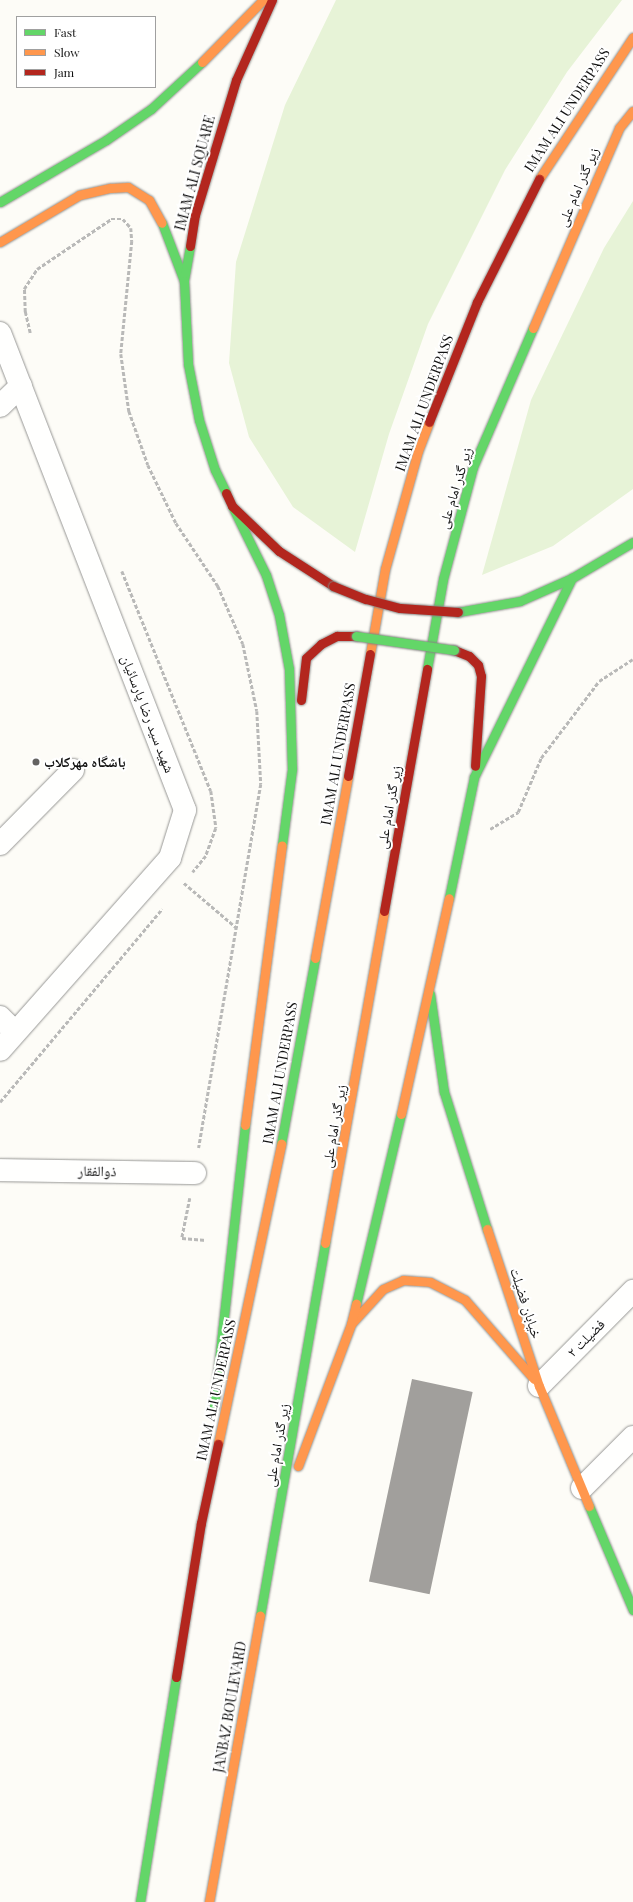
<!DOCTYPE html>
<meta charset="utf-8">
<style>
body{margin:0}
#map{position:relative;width:633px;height:1902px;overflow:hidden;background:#fdfcf7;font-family:"Playfair Display","Noto Naskh Arabic",serif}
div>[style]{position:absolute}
.green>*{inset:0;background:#e7f3d7}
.building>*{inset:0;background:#a19f9c;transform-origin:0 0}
.path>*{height:2.5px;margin-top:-1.25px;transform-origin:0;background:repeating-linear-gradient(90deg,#b9b9b8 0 4px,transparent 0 6px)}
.roads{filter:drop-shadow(0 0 1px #979795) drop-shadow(0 0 1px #979795)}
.street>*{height:22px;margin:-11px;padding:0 11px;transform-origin:11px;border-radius:11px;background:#fffffe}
.fast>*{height:9px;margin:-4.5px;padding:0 4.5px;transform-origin:4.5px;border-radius:4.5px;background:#63d668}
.slow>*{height:9px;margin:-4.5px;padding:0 4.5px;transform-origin:4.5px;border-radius:4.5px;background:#ff974d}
.jam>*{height:9px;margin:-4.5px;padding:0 4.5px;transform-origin:4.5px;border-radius:4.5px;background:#b3261e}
.bridges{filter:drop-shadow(0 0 1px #858482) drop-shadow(0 0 1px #858482)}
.fast-bridge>*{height:9px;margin:-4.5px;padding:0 4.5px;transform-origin:4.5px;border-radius:4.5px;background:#63d668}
.jam-bridge>*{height:9px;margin:-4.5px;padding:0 4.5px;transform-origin:4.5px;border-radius:4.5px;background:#b3261e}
.dots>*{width:11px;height:11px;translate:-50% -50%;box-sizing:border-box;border:2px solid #fff;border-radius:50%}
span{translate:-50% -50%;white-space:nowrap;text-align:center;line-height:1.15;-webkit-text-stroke:4px #fff;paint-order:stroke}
.street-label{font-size:14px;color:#111}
.poi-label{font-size:14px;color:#111;font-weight:700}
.left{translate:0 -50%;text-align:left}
.legend{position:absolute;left:16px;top:16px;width:140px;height:72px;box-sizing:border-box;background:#fff;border:1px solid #a0a0a0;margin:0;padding:5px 7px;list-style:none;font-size:12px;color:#111}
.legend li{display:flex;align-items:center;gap:8px;height:20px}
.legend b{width:20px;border:1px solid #a0a0a0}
</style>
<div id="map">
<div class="green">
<i style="clip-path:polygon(336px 0,622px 0,567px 72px,505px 170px,428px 324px,389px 434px,355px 552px,293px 507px,249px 437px,229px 363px,236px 262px,285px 105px)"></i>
<i style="clip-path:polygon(633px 201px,633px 489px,553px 546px,482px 575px,531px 400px,604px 248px)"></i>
</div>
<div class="building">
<i style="left:412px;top:1379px;width:62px;height:207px;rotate:12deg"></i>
</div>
<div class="path">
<i style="left:30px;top:333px;width:22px;rotate:-103deg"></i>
<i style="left:25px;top:312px;width:23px;rotate:-92deg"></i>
<i style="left:24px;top:289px;width:24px;rotate:-57deg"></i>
<i style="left:37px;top:269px;width:89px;rotate:-34deg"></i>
<i style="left:111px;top:219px;width:12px"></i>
<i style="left:123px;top:219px;width:12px;rotate:48deg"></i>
<i style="left:131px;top:228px;width:13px;rotate:86deg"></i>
<i style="left:132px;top:241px;width:114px;rotate:95.6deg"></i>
<i style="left:121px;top:354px;width:58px;rotate:82deg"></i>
<i style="left:129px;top:411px;width:57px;rotate:70.6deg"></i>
<i style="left:148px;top:465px;width:64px;rotate:64.2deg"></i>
<i style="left:176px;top:523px;width:76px;rotate:56.3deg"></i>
<i style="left:218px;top:586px;width:63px;rotate:66.7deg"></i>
<i style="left:243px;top:644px;width:68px;rotate:78.2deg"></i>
<i style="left:257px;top:711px;width:73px;rotate:86.9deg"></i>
<i style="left:261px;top:784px;width:369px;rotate:99.7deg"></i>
<i style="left:122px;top:571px;width:237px;rotate:68deg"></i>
<i style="left:211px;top:791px;width:37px;rotate:82deg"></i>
<i style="left:216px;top:828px;width:30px;rotate:110deg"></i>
<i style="left:206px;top:856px;width:21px;rotate:129deg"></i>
<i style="left:490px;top:829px;width:33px;rotate:-31deg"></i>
<i style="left:518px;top:812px;width:59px;rotate:-66.9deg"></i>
<i style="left:541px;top:758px;width:96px;rotate:-53deg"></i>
<i style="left:599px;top:681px;width:40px;rotate:-32.9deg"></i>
<i style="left:184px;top:883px;width:71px;rotate:40.4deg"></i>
<i style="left:0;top:1102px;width:252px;rotate:-50deg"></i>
<i style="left:190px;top:1198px;width:41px;rotate:101.3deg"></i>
<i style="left:182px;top:1238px;width:24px;rotate:5deg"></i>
</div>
<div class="roads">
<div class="street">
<i style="left:0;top:333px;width:512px;rotate:68.8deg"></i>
<i style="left:185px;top:810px;width:50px;rotate:107.4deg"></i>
<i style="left:170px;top:858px;width:256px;rotate:131.5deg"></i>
<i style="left:0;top:406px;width:29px;rotate:-44deg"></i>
<i style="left:0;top:844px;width:104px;rotate:-45.4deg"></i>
<i style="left:0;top:1017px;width:21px;rotate:45deg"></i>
<i style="left:0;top:1170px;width:195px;rotate:0.9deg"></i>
<i style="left:539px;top:1386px;width:134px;rotate:-45.3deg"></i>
<i style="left:582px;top:1488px;width:72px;rotate:-45deg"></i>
</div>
<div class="fast">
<i style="left:0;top:202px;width:123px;rotate:-30.3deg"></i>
<i style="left:106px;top:140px;width:55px;rotate:-34.6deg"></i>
<i style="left:151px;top:109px;width:69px;rotate:-42.7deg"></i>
<i style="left:162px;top:223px;width:62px;rotate:69.2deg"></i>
<i style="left:190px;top:246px;width:36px;rotate:100deg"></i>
<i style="left:184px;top:281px;width:83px;rotate:87.2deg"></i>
<i style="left:188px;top:364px;width:57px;rotate:78.9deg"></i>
<i style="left:199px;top:420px;width:52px;rotate:72.3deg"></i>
<i style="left:215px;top:470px;width:25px;rotate:64deg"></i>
<i style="left:232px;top:506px;width:77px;rotate:63.8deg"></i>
<i style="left:266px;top:575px;width:42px;rotate:72deg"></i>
<i style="left:279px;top:615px;width:55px;rotate:79.5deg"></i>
<i style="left:289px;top:669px;width:100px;rotate:88.3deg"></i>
<i style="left:292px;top:769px;width:77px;rotate:97.5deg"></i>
<i style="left:458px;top:612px;width:63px;rotate:-10.1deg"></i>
<i style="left:520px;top:601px;width:57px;rotate:-23.9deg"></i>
<i style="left:572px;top:578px;width:71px;rotate:-30.5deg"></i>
<i style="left:427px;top:669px;width:91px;rotate:-79.9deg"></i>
<i style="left:443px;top:579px;width:116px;rotate:-75deg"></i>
<i style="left:473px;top:467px;width:151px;rotate:-66.7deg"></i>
<i style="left:449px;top:898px;width:124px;rotate:-78.3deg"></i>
<i style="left:474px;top:777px;width:222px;rotate:-63.8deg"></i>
<i style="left:430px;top:994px;width:99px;rotate:81.9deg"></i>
<i style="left:444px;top:1092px;width:144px;rotate:72.6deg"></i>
<i style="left:281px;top:1144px;width:189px;rotate:-79.6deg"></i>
<i style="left:356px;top:1304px;width:195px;rotate:-76.7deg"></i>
<i style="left:214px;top:1406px;width:283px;rotate:-83.7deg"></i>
<i style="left:589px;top:1506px;width:113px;rotate:67.1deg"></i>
<i style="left:260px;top:1616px;width:379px;rotate:-80.1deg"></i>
<i style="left:140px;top:1902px;width:228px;rotate:-80.9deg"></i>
</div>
<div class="slow">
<i style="left:202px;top:62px;width:87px;rotate:-45.5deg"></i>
<i style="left:539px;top:179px;width:170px;rotate:-56.5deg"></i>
<i style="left:0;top:242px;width:92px;rotate:-30.7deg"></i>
<i style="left:79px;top:195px;width:32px;rotate:-13deg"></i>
<i style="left:110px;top:188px;width:18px;rotate:-3deg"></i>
<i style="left:128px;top:187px;width:25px;rotate:32deg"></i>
<i style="left:149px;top:200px;width:26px;rotate:61deg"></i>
<i style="left:533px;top:328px;width:218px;rotate:-66.7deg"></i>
<i style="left:619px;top:128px;width:22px;rotate:-51deg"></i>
<i style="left:370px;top:654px;width:86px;rotate:-80deg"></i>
<i style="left:385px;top:569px;width:123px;rotate:-74.4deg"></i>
<i style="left:418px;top:451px;width:31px;rotate:-69deg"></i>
<i style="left:315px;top:958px;width:185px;rotate:-79.7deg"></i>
<i style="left:401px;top:1114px;width:221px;rotate:-77.5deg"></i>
<i style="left:245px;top:1125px;width:282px;rotate:-82.5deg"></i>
<i style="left:487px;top:1229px;width:165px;rotate:71.7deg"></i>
<i style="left:539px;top:1386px;width:130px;rotate:67.4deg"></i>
<i style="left:325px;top:1243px;width:337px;rotate:-79.9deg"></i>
<i style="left:351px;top:1324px;width:47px;rotate:-47.6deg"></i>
<i style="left:383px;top:1289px;width:22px;rotate:-24deg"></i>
<i style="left:403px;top:1280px;width:27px;rotate:4deg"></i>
<i style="left:430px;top:1282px;width:39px;rotate:27deg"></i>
<i style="left:465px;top:1300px;width:105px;rotate:48.9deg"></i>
<i style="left:218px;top:1444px;width:307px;rotate:-78.1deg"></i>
<i style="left:298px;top:1466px;width:152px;rotate:-69.5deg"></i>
<i style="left:351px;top:1324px;width:21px;rotate:-76deg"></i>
<i style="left:209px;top:1902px;width:291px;rotate:-79.9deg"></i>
</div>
<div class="jam">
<i style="left:190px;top:246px;width:31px;rotate:-81deg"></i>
<i style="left:195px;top:215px;width:141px;rotate:-73.1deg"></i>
<i style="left:236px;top:80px;width:88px;rotate:-65.8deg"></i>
<i style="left:429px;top:422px;width:129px;rotate:-68.2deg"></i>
<i style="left:477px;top:302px;width:138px;rotate:-63.2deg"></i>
<i style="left:226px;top:493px;width:14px;rotate:65deg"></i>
<i style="left:232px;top:506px;width:65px;rotate:43.8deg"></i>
<i style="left:279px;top:551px;width:64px;rotate:32.9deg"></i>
<i style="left:454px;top:650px;width:16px;rotate:22deg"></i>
<i style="left:469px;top:656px;width:13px;rotate:45deg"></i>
<i style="left:478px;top:665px;width:11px;rotate:75deg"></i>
<i style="left:481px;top:676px;width:90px;rotate:93.8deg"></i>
<i style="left:301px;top:700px;width:42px;rotate:-83.2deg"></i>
<i style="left:306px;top:658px;width:21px;rotate:-43deg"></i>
<i style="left:321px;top:644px;width:18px;rotate:-27deg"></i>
<i style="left:337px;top:636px;width:19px"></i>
<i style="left:348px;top:776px;width:124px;rotate:-79.8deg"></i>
<i style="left:384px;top:911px;width:246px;rotate:-79.9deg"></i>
<i style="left:176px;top:1677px;width:156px;rotate:-80.8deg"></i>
<i style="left:201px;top:1523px;width:81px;rotate:-77.9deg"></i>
</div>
</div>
<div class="bridges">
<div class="fast-bridge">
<i style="left:356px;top:636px;width:99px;rotate:8.1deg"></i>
</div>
<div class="jam-bridge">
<i style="left:333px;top:586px;width:35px;rotate:22deg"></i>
<i style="left:366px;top:599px;width:35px;rotate:15deg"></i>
<i style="left:400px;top:608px;width:58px;rotate:3.9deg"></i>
</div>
</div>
<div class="dots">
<i style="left:36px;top:762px;background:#646362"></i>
</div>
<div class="street-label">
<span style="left:567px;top:110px;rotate:-57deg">IMAM ALI UNDERPASS</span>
<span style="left:195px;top:173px;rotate:-75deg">IMAM ALI SQUARE</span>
<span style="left:578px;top:187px;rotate:-67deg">زیر گذر امام علی</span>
<span style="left:424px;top:403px;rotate:-70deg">IMAM ALI UNDERPASS</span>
<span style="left:455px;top:488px;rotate:-73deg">زیر گذر امام علی</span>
<span style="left:148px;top:714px;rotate:69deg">شهید سید رضا پارسائیان</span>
<span style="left:338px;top:754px;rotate:-80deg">IMAM ALI UNDERPASS</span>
<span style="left:389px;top:807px;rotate:-80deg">زیر گذر امام علی</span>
<span style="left:280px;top:1073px;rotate:-80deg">IMAM ALI UNDERPASS</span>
<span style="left:334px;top:1126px;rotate:-80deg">زیر گذر امام علی</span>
<span style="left:97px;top:1171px;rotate:1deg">ذوالفقار</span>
<span style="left:526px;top:1303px;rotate:72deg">خیابان فضیلت</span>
<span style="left:586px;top:1338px;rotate:-45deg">فضیلت ۲</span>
<span style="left:216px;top:1390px;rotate:-78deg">IMAM ALI UNDERPASS</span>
<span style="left:277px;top:1445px;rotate:-80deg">زیر گذر امام علی</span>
<span style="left:230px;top:1707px;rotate:-80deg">JANBAZ BOULEVARD</span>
</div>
<div class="poi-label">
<span class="left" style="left:44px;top:762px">باشگاه مهرکلاب</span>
</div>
<ul class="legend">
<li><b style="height:5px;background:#63d668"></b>Fast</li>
<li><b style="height:5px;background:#ff974d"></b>Slow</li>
<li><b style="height:5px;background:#b3261e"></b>Jam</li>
</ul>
</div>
